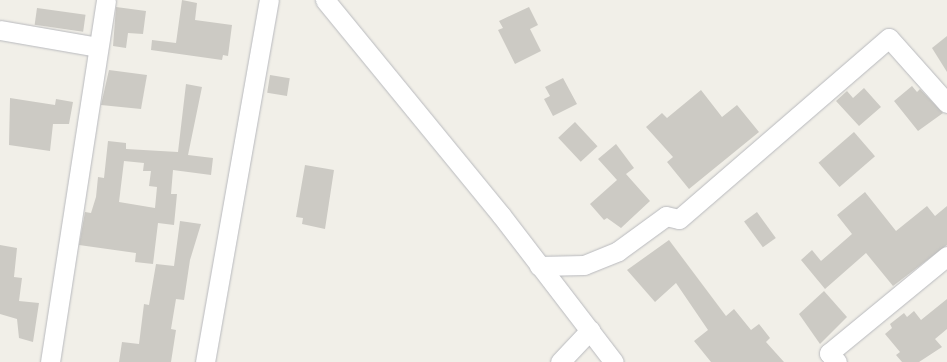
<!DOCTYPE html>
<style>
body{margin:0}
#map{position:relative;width:947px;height:362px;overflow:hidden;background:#f1efe8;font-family:"Source Sans 3",sans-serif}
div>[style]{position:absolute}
.building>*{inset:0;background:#cccac4;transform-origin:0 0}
.roads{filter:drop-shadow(0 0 1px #b8b9bd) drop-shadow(0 0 1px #b8b9bd)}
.minor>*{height:19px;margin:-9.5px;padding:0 9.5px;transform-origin:9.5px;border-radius:9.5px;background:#fff}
span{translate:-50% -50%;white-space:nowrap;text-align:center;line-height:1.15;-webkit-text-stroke:3px #fff;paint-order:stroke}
</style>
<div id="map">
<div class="building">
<i style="clip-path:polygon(182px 0,197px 3px,195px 20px,232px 25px,228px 56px,223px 55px,222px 60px,151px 50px,152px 40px,176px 43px)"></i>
<i style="clip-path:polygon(116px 7px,146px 11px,143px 34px,128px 33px,126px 48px,113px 46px)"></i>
<i style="clip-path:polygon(529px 7px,538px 25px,530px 29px,541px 51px,515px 64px,498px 30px,503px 28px,499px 21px)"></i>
<i style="left:37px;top:8px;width:49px;height:17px;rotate:8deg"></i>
<i style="clip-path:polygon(947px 36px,947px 72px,932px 48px)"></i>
<i style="clip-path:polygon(109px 70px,147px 75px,141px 109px,101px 105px)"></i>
<i style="left:270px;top:75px;width:20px;height:18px;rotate:9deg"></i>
<i style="clip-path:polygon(563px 78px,577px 104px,553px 116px,544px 99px,550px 96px,545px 87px)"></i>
<i style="clip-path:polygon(evenodd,186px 84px,202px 87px,188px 155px,213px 158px,211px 175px,173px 170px,171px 194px,177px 194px,174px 225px,158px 223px,153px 264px,135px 262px,136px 253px,79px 245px,85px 212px,91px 213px,96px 197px,98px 177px,104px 178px,108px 141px,126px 143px,126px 149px,178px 152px,186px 84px,124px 161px,144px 163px,143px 171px,151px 171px,149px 186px,157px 187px,155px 208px,119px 202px,124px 161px)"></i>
<i style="clip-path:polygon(912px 86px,917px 92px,920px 89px,943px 113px,918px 131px,894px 101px)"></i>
<i style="clip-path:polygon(864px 88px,881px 107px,859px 126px,836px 101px,847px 91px,853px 98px)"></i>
<i style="clip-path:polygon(701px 90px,722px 117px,737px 105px,759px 132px,689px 189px,667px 162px,673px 157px,646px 127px,662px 113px,667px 118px)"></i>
<i style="clip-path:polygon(10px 98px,55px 105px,56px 99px,73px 102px,69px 124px,53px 124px,50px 151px,9px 145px)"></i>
<i style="left:575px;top:122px;width:33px;height:23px;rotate:47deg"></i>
<i style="left:854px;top:132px;width:32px;height:47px;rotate:49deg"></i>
<i style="clip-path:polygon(616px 144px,634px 168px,626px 174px,650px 201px,621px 228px,607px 218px,604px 220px,590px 204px,617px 180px,598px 159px)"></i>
<i style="clip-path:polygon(305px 165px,334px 170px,325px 229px,302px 224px,303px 218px,296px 217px)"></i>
<i style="clip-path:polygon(865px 192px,896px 231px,927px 206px,935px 216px,947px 206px,947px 245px,893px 286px,866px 253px,825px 289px,801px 260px,812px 250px,821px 261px,852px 234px,837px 215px)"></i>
<i style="left:757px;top:212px;width:32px;height:16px;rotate:54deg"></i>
<i style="clip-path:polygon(180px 221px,201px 224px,190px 260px,184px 300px,176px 299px,171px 329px,176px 330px,171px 362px,119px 362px,122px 342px,139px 344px,144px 304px,149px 305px,156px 264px,174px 266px)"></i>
<i style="clip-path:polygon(669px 240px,726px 316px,734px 309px,751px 330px,759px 324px,770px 338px,766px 342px,784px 362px,711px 362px,694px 341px,708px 330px,676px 283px,655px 302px,627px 270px)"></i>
<i style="clip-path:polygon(0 245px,17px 248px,14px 277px,22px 278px,19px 301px,39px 303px,33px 342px,19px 338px,17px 319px,0 314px)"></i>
<i style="clip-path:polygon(824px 291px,847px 317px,820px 344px,799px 314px)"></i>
<i style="clip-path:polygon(947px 299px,947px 329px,935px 339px,942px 347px,919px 362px,902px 362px,896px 355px,900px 352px,885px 334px,892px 328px,890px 324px,904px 313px,907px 317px,914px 311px,921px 320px)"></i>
</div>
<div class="roads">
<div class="minor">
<i style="left:325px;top:0;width:278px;rotate:50.7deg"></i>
<i style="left:501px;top:215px;width:185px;rotate:52.5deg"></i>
<i style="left:0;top:30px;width:98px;rotate:9.9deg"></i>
<i style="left:539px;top:266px;width:45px;rotate:-1.3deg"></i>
<i style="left:584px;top:265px;width:37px;rotate:-22deg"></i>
<i style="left:618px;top:251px;width:59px;rotate:-36.1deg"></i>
<i style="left:666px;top:216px;width:13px;rotate:13deg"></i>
<i style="left:679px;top:219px;width:277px;rotate:-40.8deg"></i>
<i style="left:889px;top:38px;width:87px;rotate:48.3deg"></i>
<i style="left:50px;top:362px;width:366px;rotate:-81.2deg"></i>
<i style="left:205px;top:362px;width:368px;rotate:-80deg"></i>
<i style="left:560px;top:362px;width:44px;rotate:-46.8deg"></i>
<i style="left:837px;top:362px;width:12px;rotate:-132deg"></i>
<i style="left:829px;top:353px;width:153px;rotate:-39.4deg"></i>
</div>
</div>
</div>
